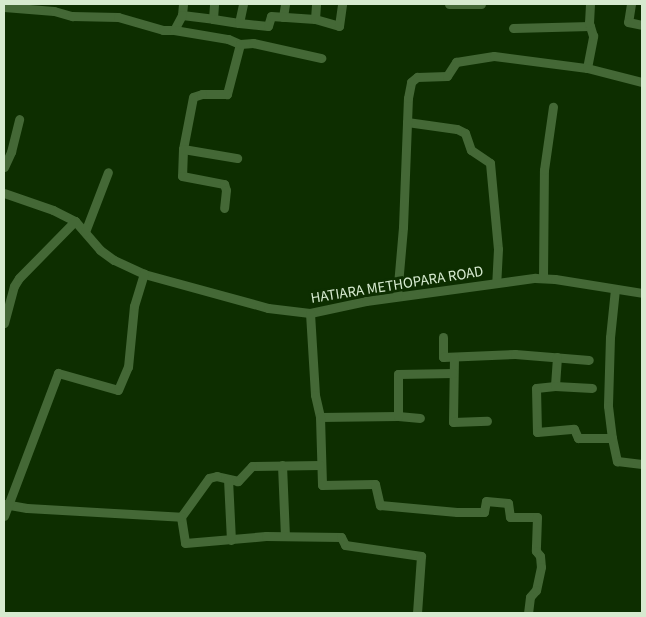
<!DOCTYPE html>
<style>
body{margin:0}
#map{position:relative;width:646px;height:617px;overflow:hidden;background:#0d2e00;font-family:"Source Sans 3",sans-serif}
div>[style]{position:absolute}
.minor>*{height:9px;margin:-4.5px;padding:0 4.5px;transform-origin:4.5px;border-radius:4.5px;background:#446836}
span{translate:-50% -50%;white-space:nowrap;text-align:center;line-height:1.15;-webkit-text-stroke:5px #0d2e00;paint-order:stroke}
.street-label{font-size:15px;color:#d6eacf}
.frame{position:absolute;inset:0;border:5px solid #d6eacf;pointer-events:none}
</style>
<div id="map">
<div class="minor">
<i style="left:183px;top:4px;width:11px;rotate:95deg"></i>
<i style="left:182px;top:15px;width:31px;rotate:7deg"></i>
<i style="left:213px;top:19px;width:15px;rotate:-86deg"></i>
<i style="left:449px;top:4px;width:32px"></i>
<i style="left:631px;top:4px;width:18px;rotate:99deg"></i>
<i style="left:628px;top:22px;width:14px;rotate:12deg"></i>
<i style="left:4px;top:7px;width:50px;rotate:4.6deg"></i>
<i style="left:54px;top:11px;width:19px;rotate:16deg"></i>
<i style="left:72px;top:16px;width:46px;rotate:1.2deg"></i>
<i style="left:118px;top:17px;width:47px;rotate:16.1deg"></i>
<i style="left:163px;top:30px;width:11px"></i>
<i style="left:174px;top:30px;width:17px;rotate:-62deg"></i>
<i style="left:283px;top:17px;width:13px;rotate:-81deg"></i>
<i style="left:213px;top:19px;width:26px;rotate:9deg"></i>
<i style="left:239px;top:23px;width:19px;rotate:-78deg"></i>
<i style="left:315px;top:19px;width:25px;rotate:16deg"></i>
<i style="left:339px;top:26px;width:22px;rotate:-82deg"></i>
<i style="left:239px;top:23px;width:29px;rotate:6deg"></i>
<i style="left:268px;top:26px;width:10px;rotate:-73deg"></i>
<i style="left:271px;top:16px;width:44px;rotate:3.9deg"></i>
<i style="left:315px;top:19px;width:15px;rotate:-86deg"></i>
<i style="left:513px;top:28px;width:77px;rotate:-1.5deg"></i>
<i style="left:174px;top:30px;width:55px;rotate:9.5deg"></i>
<i style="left:228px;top:39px;width:13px;rotate:23deg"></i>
<i style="left:240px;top:44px;width:52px;rotate:104.6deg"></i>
<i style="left:227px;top:94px;width:25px;rotate:180deg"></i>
<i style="left:202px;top:94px;width:9px;rotate:162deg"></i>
<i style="left:193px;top:97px;width:53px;rotate:100.9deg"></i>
<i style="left:183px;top:149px;width:27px;rotate:92deg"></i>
<i style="left:182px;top:176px;width:43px;rotate:10.8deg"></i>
<i style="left:224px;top:184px;width:6px;rotate:72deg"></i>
<i style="left:226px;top:190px;width:18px;rotate:96deg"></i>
<i style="left:240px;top:44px;width:13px;rotate:-4deg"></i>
<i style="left:253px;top:43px;width:70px;rotate:12.4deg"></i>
<i style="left:587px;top:68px;width:33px;rotate:-79deg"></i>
<i style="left:593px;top:36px;width:14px;rotate:-107deg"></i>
<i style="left:589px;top:23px;width:19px;rotate:-87deg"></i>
<i style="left:407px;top:122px;width:50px;rotate:8deg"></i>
<i style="left:457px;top:129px;width:9px;rotate:27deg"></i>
<i style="left:465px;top:133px;width:18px;rotate:71deg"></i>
<i style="left:471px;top:150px;width:23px;rotate:34deg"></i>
<i style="left:490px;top:163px;width:86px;rotate:84.7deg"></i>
<i style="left:498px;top:249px;width:34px;rotate:93deg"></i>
<i style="left:183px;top:149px;width:55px;rotate:9.5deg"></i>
<i style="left:4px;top:167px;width:17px;rotate:-65deg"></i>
<i style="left:11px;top:152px;width:34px;rotate:-76deg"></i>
<i style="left:4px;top:193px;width:52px;rotate:19.1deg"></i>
<i style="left:53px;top:210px;width:25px;rotate:27deg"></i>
<i style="left:75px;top:221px;width:38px;rotate:49deg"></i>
<i style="left:100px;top:250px;width:17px;rotate:36deg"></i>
<i style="left:114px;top:260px;width:33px;rotate:25deg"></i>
<i style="left:144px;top:274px;width:129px;rotate:15.3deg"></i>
<i style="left:268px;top:308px;width:42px;rotate:6.8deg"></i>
<i style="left:310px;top:313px;width:57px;rotate:-12.1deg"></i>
<i style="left:366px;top:301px;width:171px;rotate:-7.8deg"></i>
<i style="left:535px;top:278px;width:20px;rotate:3deg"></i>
<i style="left:555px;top:279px;width:88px;rotate:9.1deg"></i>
<i style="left:85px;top:232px;width:64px;rotate:-69deg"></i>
<i style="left:543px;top:278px;width:108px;rotate:-89.5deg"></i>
<i style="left:544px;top:170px;width:64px;rotate:-81.9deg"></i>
<i style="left:615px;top:289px;width:48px;rotate:95.9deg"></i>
<i style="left:610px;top:337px;width:69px;rotate:91.7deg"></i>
<i style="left:608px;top:406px;width:32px;rotate:83deg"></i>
<i style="left:612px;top:438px;width:24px;rotate:78deg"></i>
<i style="left:617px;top:461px;width:25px;rotate:7deg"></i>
<i style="left:397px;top:296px;width:69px;rotate:-85deg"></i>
<i style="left:403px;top:227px;width:129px;rotate:-87.8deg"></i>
<i style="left:408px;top:98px;width:16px;rotate:-79deg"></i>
<i style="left:411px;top:82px;width:8px;rotate:-40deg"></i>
<i style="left:417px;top:77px;width:30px;rotate:-2deg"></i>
<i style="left:447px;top:76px;width:17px;rotate:-57deg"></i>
<i style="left:456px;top:62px;width:38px;rotate:-9deg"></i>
<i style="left:494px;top:56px;width:94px;rotate:7.4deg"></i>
<i style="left:587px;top:68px;width:57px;rotate:14.3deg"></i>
<i style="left:310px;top:313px;width:82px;rotate:86.5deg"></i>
<i style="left:315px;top:395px;width:23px;rotate:77deg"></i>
<i style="left:320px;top:417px;width:78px;rotate:-0.7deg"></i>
<i style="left:398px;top:416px;width:22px;rotate:5deg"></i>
<i style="left:4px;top:323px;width:38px;rotate:-75deg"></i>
<i style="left:14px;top:286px;width:9px;rotate:-58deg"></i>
<i style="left:19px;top:278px;width:80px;rotate:-45.5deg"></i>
<i style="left:443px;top:337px;width:20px;rotate:90deg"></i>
<i style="left:443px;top:357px;width:72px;rotate:-2.4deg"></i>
<i style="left:515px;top:354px;width:74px;rotate:4.6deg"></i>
<i style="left:454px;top:357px;width:65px;rotate:90.9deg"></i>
<i style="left:453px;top:422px;width:34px;rotate:-2deg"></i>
<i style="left:557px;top:357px;width:29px;rotate:94deg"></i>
<i style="left:555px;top:386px;width:19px;rotate:174deg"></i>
<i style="left:536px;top:388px;width:44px;rotate:88.7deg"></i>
<i style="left:537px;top:432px;width:37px;rotate:-5deg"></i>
<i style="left:574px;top:429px;width:10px;rotate:66deg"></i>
<i style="left:578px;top:438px;width:34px"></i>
<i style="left:555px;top:386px;width:37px;rotate:3deg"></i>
<i style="left:398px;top:416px;width:42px;rotate:-90deg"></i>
<i style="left:398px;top:374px;width:55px;rotate:-1deg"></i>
<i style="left:320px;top:417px;width:68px;rotate:88.3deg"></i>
<i style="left:322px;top:485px;width:53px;rotate:-1.1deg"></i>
<i style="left:375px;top:484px;width:22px;rotate:77deg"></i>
<i style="left:380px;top:505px;width:77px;rotate:5.2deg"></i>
<i style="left:457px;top:512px;width:27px"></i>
<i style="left:484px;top:512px;width:11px;rotate:-80deg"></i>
<i style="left:486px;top:501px;width:22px;rotate:5deg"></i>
<i style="left:508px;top:503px;width:14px;rotate:82deg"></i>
<i style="left:510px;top:517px;width:27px"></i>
<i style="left:537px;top:517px;width:34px;rotate:92deg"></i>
<i style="left:536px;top:551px;width:6px;rotate:51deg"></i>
<i style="left:540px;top:556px;width:11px;rotate:85deg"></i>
<i style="left:541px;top:567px;width:24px;rotate:102deg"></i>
<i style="left:536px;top:590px;width:9px;rotate:131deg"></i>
<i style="left:530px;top:597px;width:16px;rotate:97deg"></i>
<i style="left:282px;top:465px;width:71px;rotate:87.6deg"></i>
<i style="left:320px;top:465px;width:68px;rotate:179.2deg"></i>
<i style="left:252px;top:466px;width:21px;rotate:133deg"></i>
<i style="left:238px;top:481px;width:22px;rotate:-167deg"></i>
<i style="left:217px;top:476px;width:8px;rotate:166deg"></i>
<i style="left:209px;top:478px;width:48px;rotate:125.7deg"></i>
<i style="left:181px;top:517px;width:26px;rotate:81deg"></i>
<i style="left:185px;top:543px;width:81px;rotate:-4.9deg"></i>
<i style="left:266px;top:536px;width:75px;rotate:0.8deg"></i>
<i style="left:341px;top:537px;width:9px;rotate:63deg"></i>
<i style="left:345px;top:545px;width:77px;rotate:8.2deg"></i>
<i style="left:421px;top:556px;width:57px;rotate:94deg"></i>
<i style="left:228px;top:479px;width:61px;rotate:87.2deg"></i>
<i style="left:4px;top:504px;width:23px;rotate:10deg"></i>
<i style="left:27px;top:508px;width:154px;rotate:3.3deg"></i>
<i style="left:4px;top:516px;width:153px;rotate:-69.3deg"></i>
<i style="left:58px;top:373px;width:62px;rotate:15.8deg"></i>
<i style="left:118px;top:390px;width:25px;rotate:-67deg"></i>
<i style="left:128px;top:367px;width:61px;rotate:-84.4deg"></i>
<i style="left:134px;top:306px;width:34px;rotate:-73deg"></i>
</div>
<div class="street-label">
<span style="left:397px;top:285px;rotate:-9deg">HATIARA METHOPARA ROAD</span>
</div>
<div class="frame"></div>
</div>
